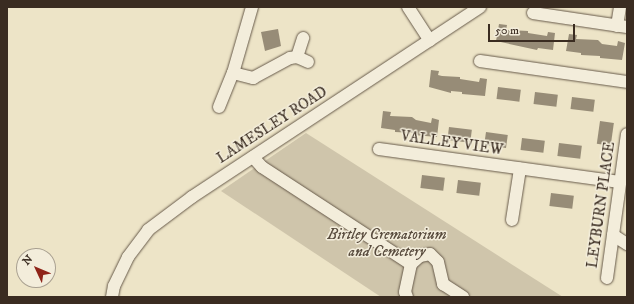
<!DOCTYPE html>
<style>
body{margin:0}
#map{position:relative;width:634px;height:304px;overflow:hidden;background:#ede4c7;font-family:"IM FELL DW Pica",serif}
div>[style]{position:absolute}
.green>*{inset:0;background:#cfc5ab}
.building>*{inset:0;background:#978c77;transform-origin:0 0}
.roads{filter:drop-shadow(0 0 1px #675a4a) drop-shadow(0 0 1px #675a4a)}
.minor>*{height:12px;margin:-6px;padding:0 6px;transform-origin:6px;border-radius:6px;background:#f3eddb}
span{translate:-50% -50%;white-space:nowrap;text-align:center;line-height:1.15;-webkit-text-stroke:3px #f3eddb;paint-order:stroke}
.street-label{font-size:15px;color:#3a2c21}
.park-label{font-size:15px;color:#584b3d;font-style:italic}
.frame{position:absolute;inset:0;border:8px solid #3a2c21;pointer-events:none}
.north{position:absolute;left:16px;top:248px;width:40px;height:40px;box-sizing:border-box;background:#f3eddb;border:1px solid #a9a091;border-radius:50%;rotate:314deg;font-size:11px;font-weight:700;line-height:16px;text-align:center;color:#3a2c21}
.north::after{content:'';display:block;margin:auto;width:14px;height:18px;background:#8f2418;clip-path:polygon(50% 0,100% 100%,50% 72%,0 100%)}
.scale{position:absolute;left:488px;top:24px;width:87px;height:18px;box-sizing:border-box;border:2px solid #3a2c21;border-top:0;padding-left:5px;font-size:12px;line-height:14px;white-space:nowrap;color:#3a2c21;-webkit-text-stroke:3px #f3eddb;paint-order:stroke}
</style>
<div id="map">
<div class="green">
<i style="clip-path:polygon(306px 133px,563px 297px,381px 297px,221px 191px)"></i>
</div>
<div class="building">
<i style="clip-path:polygon(499px 24px,507px 25px,506px 30px,510px 30px,528px 31px,528px 33px,547px 36px,548px 32px,555px 33px,553px 50px,538px 48px,537px 50px,496px 41px)"></i>
<i style="clip-path:polygon(278px 29px,281px 46px,265px 51px,261px 32px)"></i>
<i style="clip-path:polygon(569px 34px,577px 35px,576px 39px,598px 40px,602px 44px,617px 46px,618px 41px,625px 43px,622px 60px,600px 58px,600px 56px,581px 55px,581px 53px,566px 51px)"></i>
<i style="clip-path:polygon(431px 70px,439px 71px,438px 75px,442px 76px,460px 77px,460px 79px,479px 82px,480px 78px,487px 79px,485px 96px,462px 94px,462px 92px,451px 91px,451px 93px,429px 87px)"></i>
<i style="left:498px;top:87px;width:23px;height:12px;rotate:7deg"></i>
<i style="left:535px;top:92px;width:23px;height:12px;rotate:7deg"></i>
<i style="left:572px;top:97px;width:23px;height:12px;rotate:7deg"></i>
<i style="clip-path:polygon(383px 111px,391px 112px,390px 116px,412px 117px,416px 120px,431px 123px,432px 118px,439px 120px,437px 137px,414px 135px,414px 133px,395px 132px,395px 130px,381px 128px)"></i>
<i style="left:600px;top:121px;width:14px;height:23px;rotate:8deg"></i>
<i style="left:449px;top:127px;width:23px;height:13px;rotate:7deg"></i>
<i style="left:486px;top:132px;width:22px;height:13px;rotate:8deg"></i>
<i style="left:522px;top:138px;width:23px;height:12px;rotate:7deg"></i>
<i style="left:559px;top:143px;width:23px;height:13px;rotate:7deg"></i>
<i style="left:422px;top:175px;width:23px;height:13px;rotate:7deg"></i>
<i style="left:458px;top:180px;width:23px;height:13px;rotate:7deg"></i>
<i style="left:551px;top:193px;width:23px;height:13px;rotate:7deg"></i>
</div>
<div class="roads">
<div class="minor">
<i style="left:408px;top:7px;width:40px;rotate:57.1deg"></i>
<i style="left:533px;top:13px;width:95px;rotate:8.5deg"></i>
<i style="left:617px;top:26px;width:19px;rotate:-81deg"></i>
<i style="left:297px;top:57px;width:20px;rotate:-72deg"></i>
<i style="left:480px;top:61px;width:148px;rotate:8.1deg"></i>
<i style="left:233px;top:73px;width:21px;rotate:14deg"></i>
<i style="left:253px;top:78px;width:42px;rotate:-28.4deg"></i>
<i style="left:290px;top:58px;width:7px;rotate:-8deg"></i>
<i style="left:297px;top:57px;width:12px;rotate:24deg"></i>
<i style="left:219px;top:107px;width:37px;rotate:-68deg"></i>
<i style="left:233px;top:73px;width:69px;rotate:-73.9deg"></i>
<i style="left:379px;top:149px;width:243px;rotate:7.8deg"></i>
<i style="left:253px;top:157px;width:13px;rotate:48deg"></i>
<i style="left:262px;top:167px;width:178px;rotate:33.1deg"></i>
<i style="left:411px;top:264px;width:12px;rotate:-42deg"></i>
<i style="left:420px;top:256px;width:10px;rotate:-11deg"></i>
<i style="left:430px;top:254px;width:11px;rotate:45deg"></i>
<i style="left:438px;top:262px;width:23px;rotate:77deg"></i>
<i style="left:443px;top:284px;width:24px;rotate:33deg"></i>
<i style="left:512px;top:220px;width:52px;rotate:-81.1deg"></i>
<i style="left:613px;top:235px;width:17px;rotate:33deg"></i>
<i style="left:607px;top:278px;width:145px;rotate:-82.1deg"></i>
<i style="left:112px;top:297px;width:11px;rotate:-80deg"></i>
<i style="left:114px;top:286px;width:32px;rotate:-64deg"></i>
<i style="left:128px;top:257px;width:34px;rotate:-53deg"></i>
<i style="left:148px;top:230px;width:55px;rotate:-36.9deg"></i>
<i style="left:192px;top:197px;width:345px;rotate:-33.4deg"></i>
<i style="left:407px;top:297px;width:5px;rotate:-112deg"></i>
<i style="left:405px;top:292px;width:29px;rotate:-78deg"></i>
</div>
</div>
<div class="street-label">
<span style="left:272px;top:125px;rotate:-33deg">LAMESLEY ROAD</span>
<span style="left:452px;top:143px;rotate:8deg">VALLEY VIEW</span>
<span style="left:601px;top:205px;rotate:-82deg">LEYBURN PLACE</span>
</div>
<div class="park-label">
<span style="left:387px;top:243px">Birtley Crematorium<br>and Cemetery</span>
</div>
<div class="frame"></div>
<div class="north">N</div>
<div class="scale">50 m</div>
</div>
